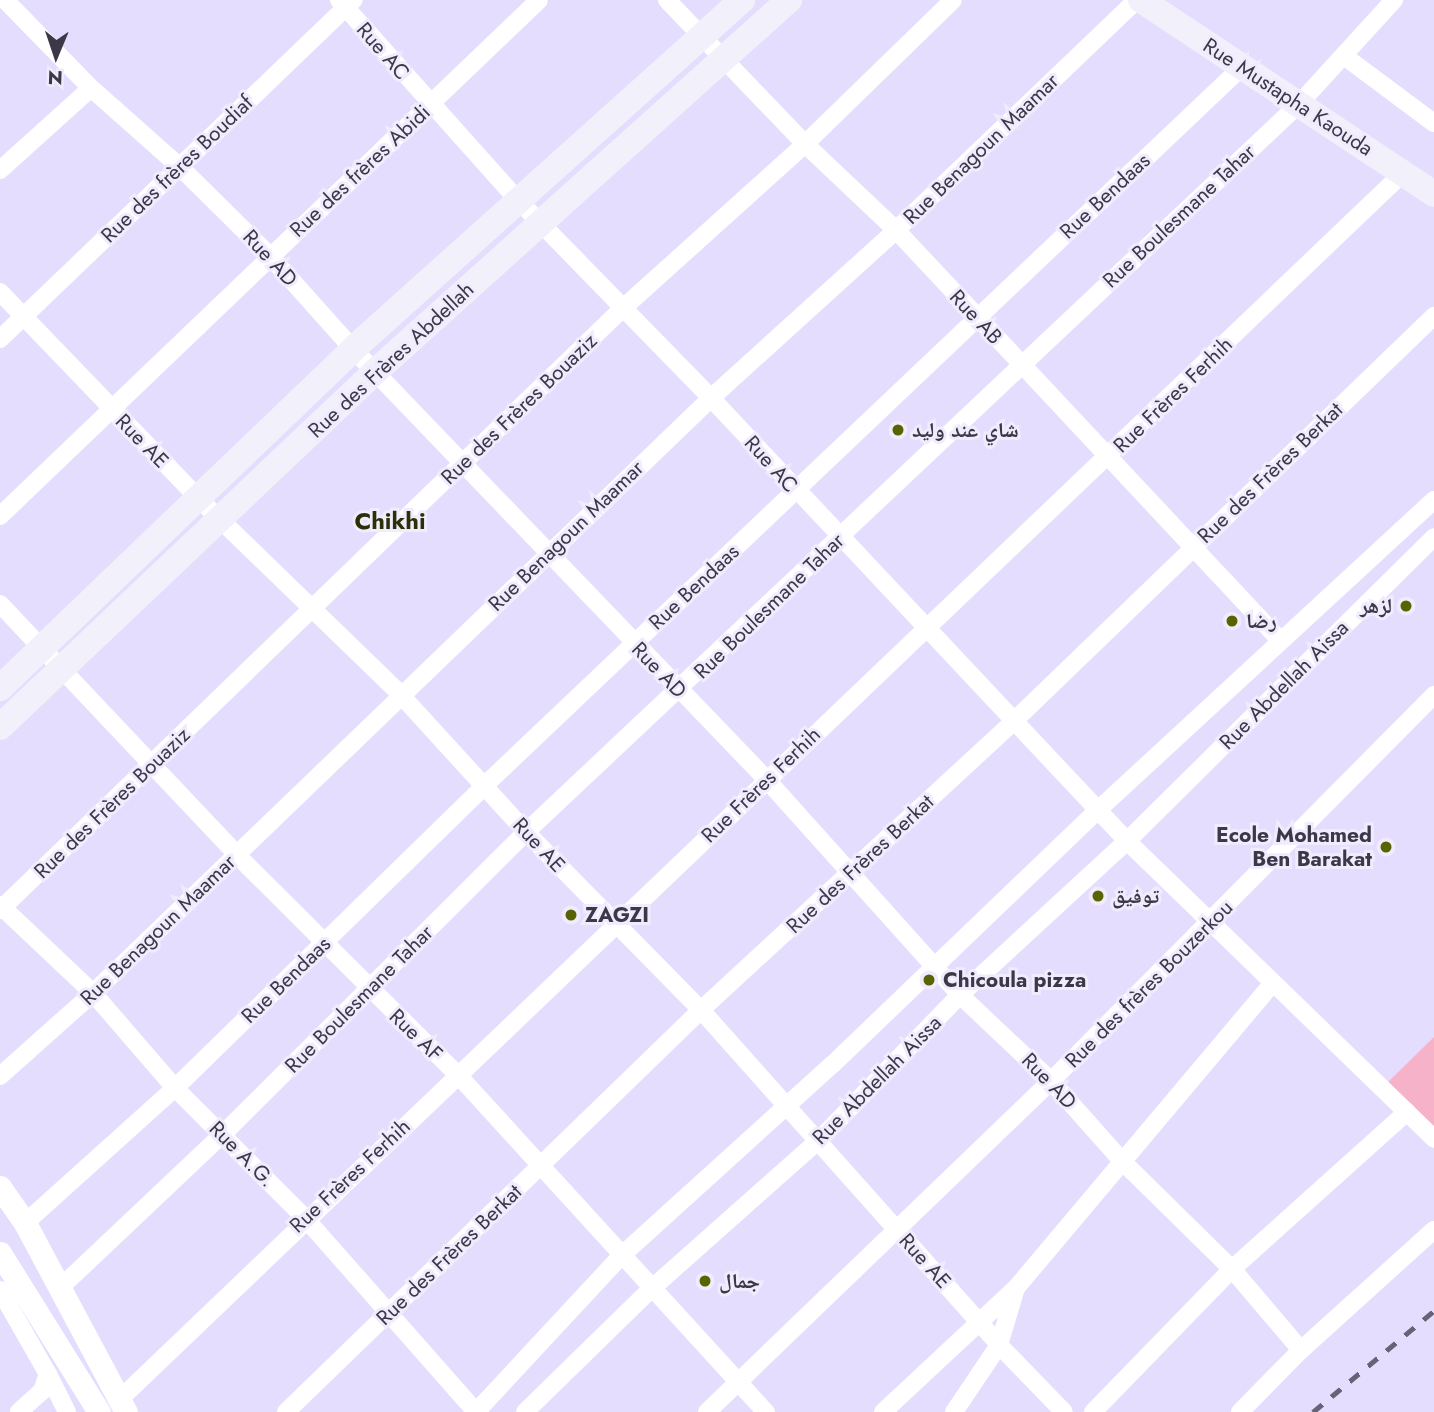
<!DOCTYPE html>
<meta charset="utf-8">
<style>
body{margin:0}
#map{position:relative;width:1434px;height:1412px;overflow:hidden;background:#e4ddfd;font-family:Jost,"Noto Naskh Arabic",sans-serif}
div>[style]{position:absolute}
.green>*{inset:0;background:#f5b2c9}
.minor>*{height:18px;margin:-9px;padding:0 9px;transform-origin:9px;border-radius:9px;background:#fff}
.tertiary>*{height:23px;margin:-11.5px;padding:0 11.5px;transform-origin:11.5px;border-radius:11.5px;background:#fff}
.secondary>*{height:26px;margin:-13px;padding:0 13px;transform-origin:13px;border-radius:13px;background:#f2f0fb}
.rail>*{height:5px;margin-top:-2.5px;transform-origin:0;background:repeating-linear-gradient(90deg,#676276 0 12px,transparent 0 24px)}
.dots>*{width:19px;height:19px;translate:-50% -50%;box-sizing:border-box;border:4px solid #f0ecfd;border-radius:50%}
span{translate:-50% -50%;white-space:nowrap;text-align:center;line-height:1.15;-webkit-text-stroke:6px #f0ecfd;paint-order:stroke}
.street-label{font-size:21px;color:#3c3848}
.poi-label{font-size:21px;color:#3c3848;font-weight:700}
.left{translate:0 -50%;text-align:left}
.right{translate:-100% -50%;text-align:right}
.quarter-label{font-size:24px;color:#2b3007;font-weight:700}
.north{position:absolute;left:21px;top:21px;width:70px;height:70px;-webkit-text-stroke:5px #f0ecfd;paint-order:stroke;rotate:182deg;font-size:19px;font-weight:700;line-height:28px;text-align:center;color:#3c3848}
.north::after{content:'';display:block;margin:auto;width:24px;height:32px;background:#3c3848;clip-path:polygon(50% 0,100% 100%,50% 72%,0 100%)}
</style>
<div id="map">
<div class="green">
<i style="clip-path:polygon(1434px 1037px,1434px 1133px,1385px 1085px)"></i>
</div>
<div class="minor">
<i style="left:5px;top:0;width:123px;rotate:45.7deg"></i>
<i style="left:91px;top:88px;width:119px;rotate:41.6deg"></i>
<i style="left:180px;top:167px;width:125px;rotate:44.7deg"></i>
<i style="left:269px;top:255px;width:126px;rotate:48.2deg"></i>
<i style="left:353px;top:349px;width:598px;rotate:46.15deg"></i>
<i style="left:767px;top:780px;width:289px;rotate:48.1deg"></i>
<i style="left:960px;top:995px;width:125px;rotate:43.4deg"></i>
<i style="left:1051px;top:1081px;width:107px;rotate:48.4deg"></i>
<i style="left:1122px;top:1161px;width:154px;rotate:44.5deg"></i>
<i style="left:1232px;top:1269px;width:106px;rotate:49.6deg"></i>
<i style="left:339px;top:0;width:267px;rotate:48.2deg"></i>
<i style="left:517px;top:199px;width:278px;rotate:45.7deg"></i>
<i style="left:711px;top:398px;width:608px;rotate:46.8deg"></i>
<i style="left:1127px;top:841px;width:428px;rotate:44.1deg"></i>
<i style="left:667px;top:0;width:199px;rotate:46.2deg"></i>
<i style="left:805px;top:144px;width:125px;rotate:43.4deg"></i>
<i style="left:896px;top:230px;width:562px;rotate:46.88deg"></i>
<i style="left:1344px;top:56px;width:112px;rotate:36.7deg"></i>
<i style="left:0;top:170px;width:122px;rotate:-42deg"></i>
<i style="left:0;top:292px;width:286px;rotate:46.1deg"></i>
<i style="left:198px;top:498px;width:281px;rotate:44.1deg"></i>
<i style="left:400px;top:694px;width:187px;rotate:47.6deg"></i>
<i style="left:526px;top:832px;width:250px;rotate:45.5deg"></i>
<i style="left:701px;top:1010px;width:448px;rotate:48.3deg"></i>
<i style="left:999px;top:1345px;width:93px;rotate:45.9deg"></i>
<i style="left:0;top:339px;width:490px;rotate:-43.8deg"></i>
<i style="left:0;top:516px;width:746px;rotate:-43.75deg"></i>
<i style="left:0;top:604px;width:345px;rotate:46.6deg"></i>
<i style="left:237px;top:855px;width:312px;rotate:44.9deg"></i>
<i style="left:458px;top:1075px;width:457px;rotate:47.6deg"></i>
<i style="left:0;top:905px;width:128px;rotate:43.4deg"></i>
<i style="left:93px;top:993px;width:125px;rotate:49.2deg"></i>
<i style="left:175px;top:1088px;width:184px;rotate:45deg"></i>
<i style="left:305px;top:1218px;width:259px;rotate:48.6deg"></i>
<i style="left:476px;top:1412px;width:213px;rotate:-47.1deg"></i>
<i style="left:621px;top:1256px;width:286px;rotate:-42.2deg"></i>
<i style="left:833px;top:1064px;width:367px;rotate:-43.8deg"></i>
<i style="left:1098px;top:810px;width:457px;rotate:-42.7deg"></i>
<i style="left:0;top:910px;width:865px;rotate:-44.02deg"></i>
<i style="left:622px;top:309px;width:246px;rotate:-42deg"></i>
<i style="left:805px;top:144px;width:206px;rotate:-44.2deg"></i>
<i style="left:0;top:1076px;width:125px;rotate:-41.7deg"></i>
<i style="left:93px;top:993px;width:858px;rotate:-43.91deg"></i>
<i style="left:711px;top:398px;width:250px;rotate:-42.2deg"></i>
<i style="left:896px;top:230px;width:333px;rotate:-43.7deg"></i>
<i style="left:25px;top:1223px;width:202px;rotate:-42deg"></i>
<i style="left:175px;top:1088px;width:432px;rotate:-44.3deg"></i>
<i style="left:484px;top:786px;width:1045px;rotate:-43.49deg"></i>
<i style="left:61px;top:1287px;width:223px;rotate:-43.4deg"></i>
<i style="left:223px;top:1134px;width:428px;rotate:-44.9deg"></i>
<i style="left:526px;top:832px;width:1062px;rotate:-43.28deg"></i>
<i style="left:1299px;top:104px;width:141px;rotate:-47.6deg"></i>
<i style="left:0;top:1290px;width:97px;rotate:60.3deg"></i>
<i style="left:48px;top:1374px;width:18px;rotate:109deg"></i>
<i style="left:42px;top:1391px;width:31px;rotate:138deg"></i>
<i style="left:48px;top:1374px;width:42px;rotate:63.4deg"></i>
<i style="left:120px;top:1399px;width:1775px;rotate:-43.7deg"></i>
<i style="left:286px;top:1412px;width:578px;rotate:-44.09deg"></i>
<i style="left:701px;top:1010px;width:429px;rotate:-42.7deg"></i>
<i style="left:1016px;top:719px;width:581px;rotate:-43.95deg"></i>
<i style="left:525px;top:1412px;width:175px;rotate:-44.3deg"></i>
<i style="left:650px;top:1290px;width:225px;rotate:-41.6deg"></i>
<i style="left:818px;top:1141px;width:204px;rotate:-45.8deg"></i>
<i style="left:960px;top:995px;width:227px;rotate:-42.7deg"></i>
<i style="left:1127px;top:841px;width:432px;rotate:-44.7deg"></i>
<i style="left:707px;top:1412px;width:477px;rotate:-43.9deg"></i>
<i style="left:1051px;top:1081px;width:544px;rotate:-45.22deg"></i>
<i style="left:883px;top:1412px;width:182px;rotate:-43deg"></i>
<i style="left:1016px;top:1288px;width:399px;rotate:-49.9deg"></i>
<i style="left:954px;top:1412px;width:81px;rotate:-56.1deg"></i>
<i style="left:999px;top:1345px;width:59px;rotate:-73.4deg"></i>
<i style="left:1093px;top:1412px;width:199px;rotate:-45.8deg"></i>
<i style="left:1232px;top:1269px;width:235px;rotate:-41.9deg"></i>
<i style="left:1240px;top:1412px;width:87px;rotate:-45.5deg"></i>
<i style="left:1301px;top:1350px;width:179px;rotate:-42.1deg"></i>
</div>
<div class="tertiary">
<i style="left:0;top:1187px;width:44px;rotate:55.2deg"></i>
<i style="left:25px;top:1223px;width:214px;rotate:61.9deg"></i>
<i style="left:0;top:1253px;width:187px;rotate:58.1deg"></i>
</div>
<div class="secondary">
<i style="left:1141px;top:0;width:351px;rotate:33.5deg"></i>
<i style="left:0;top:688px;width:489px;rotate:-43.8deg"></i>
<i style="left:353px;top:349px;width:523px;rotate:-41.9deg"></i>
<i style="left:0;top:727px;width:519px;rotate:-43.44deg"></i>
<i style="left:377px;top:370px;width:554px;rotate:-41.93deg"></i>
</div>
<div class="rail">
<i style="left:1313px;top:1412px;width:158px;rotate:-39.9deg"></i>
</div>
<div class="dots">
<i style="left:898px;top:430px;background:#596301"></i>
<i style="left:1406px;top:606px;background:#596301"></i>
<i style="left:1232px;top:621px;background:#596301"></i>
<i style="left:1386px;top:847px;background:#596301"></i>
<i style="left:1098px;top:896px;background:#596301"></i>
<i style="left:571px;top:915px;background:#596301"></i>
<i style="left:929px;top:980px;background:#596301"></i>
<i style="left:705px;top:1281px;background:#596301"></i>
</div>
<div class="street-label">
<span style="left:383px;top:51px;rotate:49deg">Rue AC</span>
<span style="left:1288px;top:97px;rotate:33deg">Rue Mustapha Kaouda</span>
<span style="left:981px;top:149px;rotate:-44deg">Rue Benagoun Maamar</span>
<span style="left:177px;top:169px;rotate:-44deg">Rue des frères Boudiaf</span>
<span style="left:360px;top:171px;rotate:-43deg">Rue des frères Abidi</span>
<span style="left:1105px;top:196px;rotate:-43deg">Rue Bendaas</span>
<span style="left:1179px;top:216px;rotate:-43deg">Rue Boulesmane Tahar</span>
<span style="left:270px;top:258px;rotate:47deg">Rue AD</span>
<span style="left:976px;top:317px;rotate:47deg">Rue AB</span>
<span style="left:391px;top:360px;rotate:-43deg">Rue des Frères Abdellah</span>
<span style="left:1173px;top:395px;rotate:-44deg">Rue Frères Ferhih</span>
<span style="left:519px;top:409px;rotate:-44deg">Rue des Frères Bouaziz</span>
<span style="left:142px;top:441px;rotate:46deg">Rue AE</span>
<span style="left:771px;top:464px;rotate:48deg">Rue AC</span>
<span style="left:1270px;top:473px;rotate:-44deg">Rue des Frères Berkat</span>
<span style="left:566px;top:536px;rotate:-44deg">Rue Benagoun Maamar</span>
<span style="left:694px;top:587px;rotate:-43deg">Rue Bendaas</span>
<span style="left:769px;top:606px;rotate:-44deg">Rue Boulesmane Tahar</span>
<span style="left:659px;top:670px;rotate:46deg">Rue AD</span>
<span style="left:1284px;top:685px;rotate:-45deg">Rue Abdellah Aissa</span>
<span style="left:761px;top:785px;rotate:-44deg">Rue Frères Ferhih</span>
<span style="left:112px;top:803px;rotate:-44deg">Rue des Frères Bouaziz</span>
<span style="left:539px;top:845px;rotate:47deg">Rue AE</span>
<span style="left:860px;top:864px;rotate:-43deg">Rue des Frères Berkat</span>
<span style="left:158px;top:930px;rotate:-44deg">Rue Benagoun Maamar</span>
<span style="left:286px;top:980px;rotate:-44deg">Rue Bendaas</span>
<span style="left:1149px;top:984px;rotate:-45deg">Rue des frères Bouzerkou</span>
<span style="left:359px;top:999px;rotate:-45deg">Rue Boulesmane Tahar</span>
<span style="left:416px;top:1035px;rotate:44deg">Rue AF</span>
<span style="left:877px;top:1080px;rotate:-45deg">Rue Abdellah Aissa</span>
<span style="left:1049px;top:1081px;rotate:46deg">Rue AD</span>
<span style="left:242px;top:1154px;rotate:45deg">Rue A.G.</span>
<span style="left:350px;top:1176px;rotate:-43deg">Rue Frères Ferhih</span>
<span style="left:449px;top:1255px;rotate:-44deg">Rue des Frères Berkat</span>
<span style="left:925px;top:1261px;rotate:48deg">Rue AE</span>
</div>
<div class="poi-label">
<span class="left" style="left:912px;top:430px">شاي عند وليد</span>
<span class="right" style="left:1392px;top:606px">لزهر</span>
<span class="left" style="left:1246px;top:621px">رضا</span>
<span class="right" style="left:1372px;top:847px">Ecole Mohamed<br>Ben Barakat</span>
<span class="left" style="left:1112px;top:896px">توفيق</span>
<span class="left" style="left:585px;top:915px">ZAGZI</span>
<span class="left" style="left:943px;top:980px">Chicoula pizza</span>
<span class="left" style="left:719px;top:1281px">جمال</span>
</div>
<div class="quarter-label">
<span style="left:390px;top:521px">Chikhi</span>
</div>
<div class="north">N</div>
</div>
